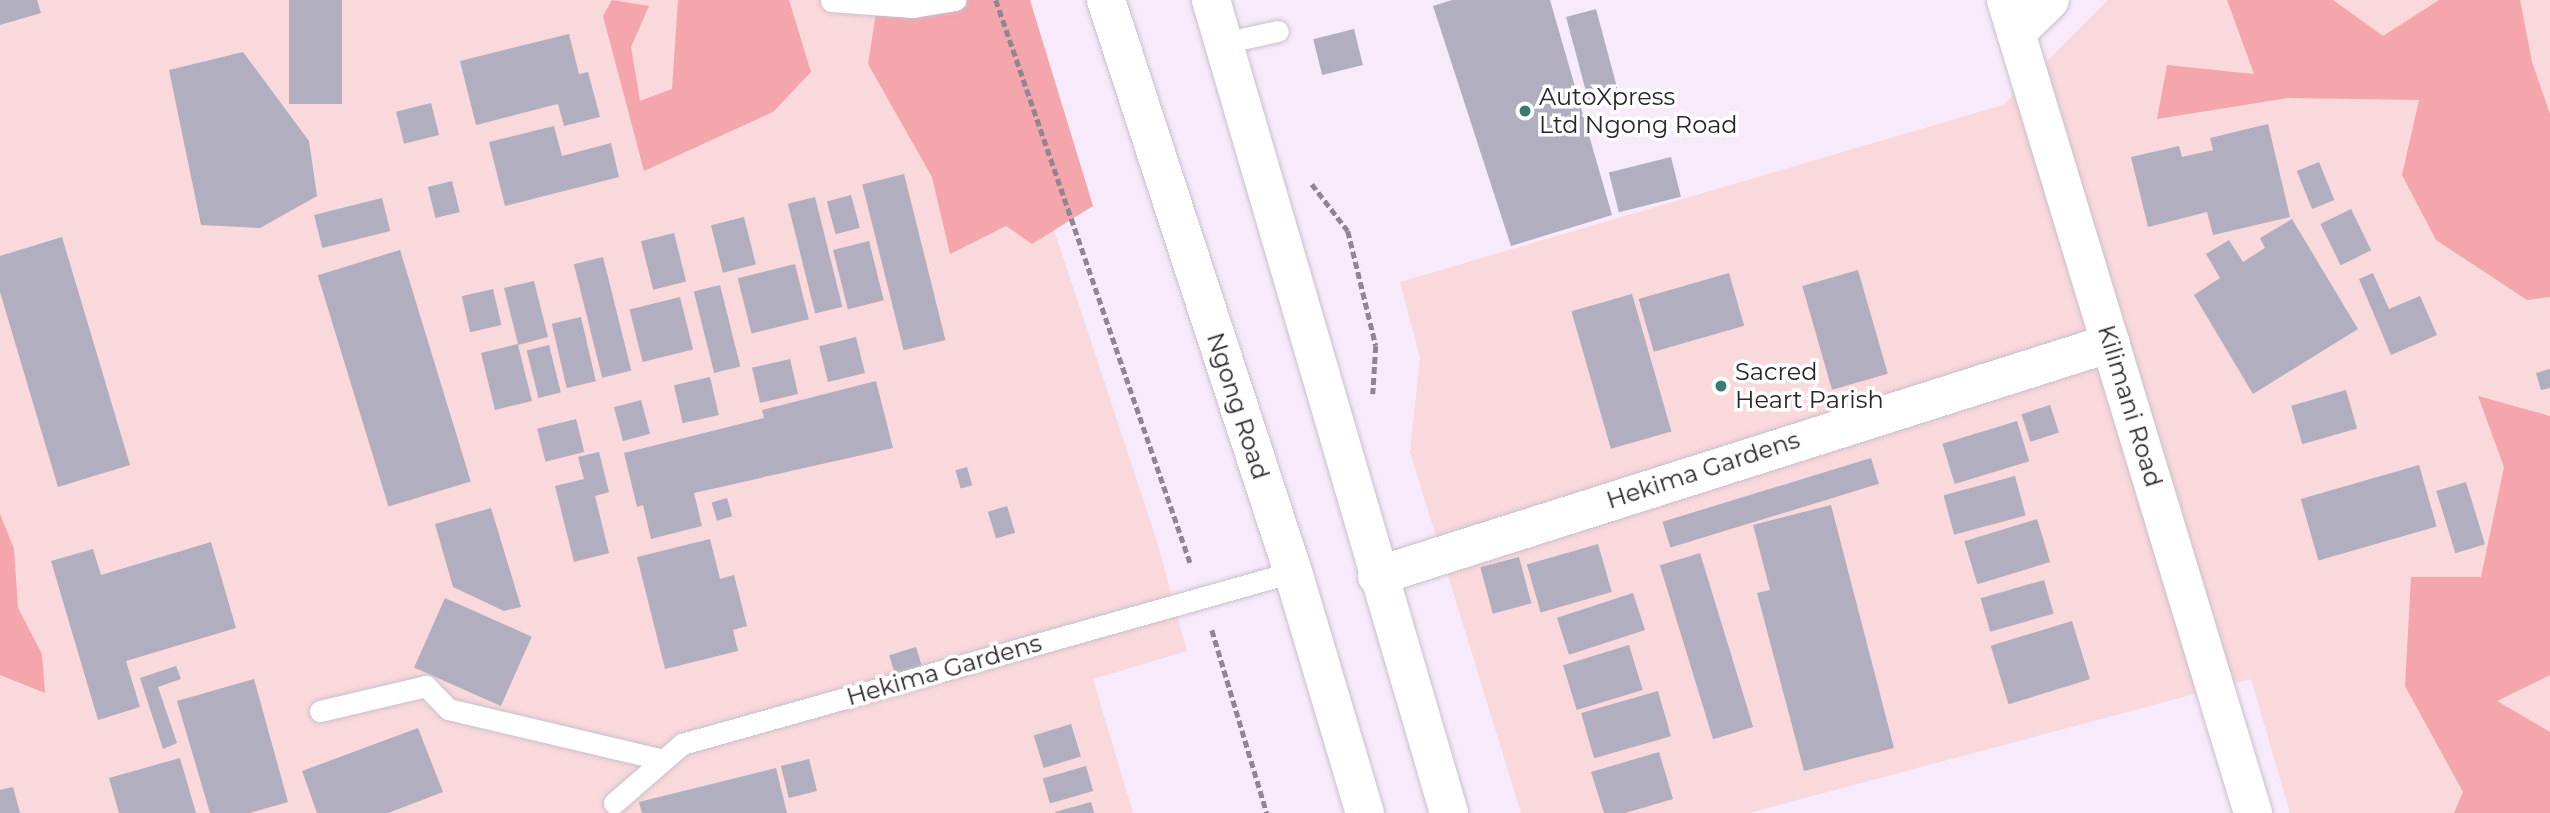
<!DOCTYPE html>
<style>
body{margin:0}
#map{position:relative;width:2550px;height:813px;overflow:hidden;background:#f7ebfb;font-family:Montserrat,sans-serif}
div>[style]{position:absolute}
.green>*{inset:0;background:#f9d9db}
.forest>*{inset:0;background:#f5a5ac}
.building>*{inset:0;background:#b0aebf;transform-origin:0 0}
.path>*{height:4.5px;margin-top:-2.25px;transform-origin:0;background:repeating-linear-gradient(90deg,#8e8691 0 7px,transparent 0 10.5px)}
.roads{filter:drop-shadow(0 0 2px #cbbfce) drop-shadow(0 0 2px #cbbfce)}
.service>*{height:21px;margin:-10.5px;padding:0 10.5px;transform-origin:10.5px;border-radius:10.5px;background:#fff}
.minor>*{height:38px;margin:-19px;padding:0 19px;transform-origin:19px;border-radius:19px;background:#fff}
.secondary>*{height:38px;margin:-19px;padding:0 19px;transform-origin:19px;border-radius:19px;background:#fff}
.dots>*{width:19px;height:19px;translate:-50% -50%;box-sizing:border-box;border:4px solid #fff;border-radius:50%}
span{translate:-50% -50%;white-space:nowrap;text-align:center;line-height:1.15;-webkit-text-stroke:7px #fff;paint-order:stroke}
.poi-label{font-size:24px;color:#2a252b}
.left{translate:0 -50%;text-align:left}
.street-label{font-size:24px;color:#2a252b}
</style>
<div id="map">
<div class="green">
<i style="clip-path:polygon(0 0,978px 0,1155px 535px,1187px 651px,1093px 679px,1133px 813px,0 813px)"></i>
<i style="clip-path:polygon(2108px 0,2550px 0,2550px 813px,2290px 813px,2251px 679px,1749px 813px,1521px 813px,1410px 452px,1420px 358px,1400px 282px,2003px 105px)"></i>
</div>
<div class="forest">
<i style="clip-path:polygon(612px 0,649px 6px,631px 47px,640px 101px,672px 89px,678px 0,789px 0,811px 72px,773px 112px,644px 171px,603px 16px)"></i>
<i style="clip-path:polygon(878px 0,1030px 0,1093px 206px,1032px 244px,1006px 226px,950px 254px,932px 177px,868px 64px)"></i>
<i style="clip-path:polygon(2227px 0,2333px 0,2383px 36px,2439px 0,2520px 0,2532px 62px,2550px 114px,2550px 297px,2527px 300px,2436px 240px,2402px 175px,2419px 100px,2288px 98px,2157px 119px,2167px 65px,2254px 74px)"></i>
<i style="clip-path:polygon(2478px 396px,2550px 416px,2550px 675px,2497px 701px,2550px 732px,2550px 813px,2454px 813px,2463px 792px,2405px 686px,2411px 577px,2481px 577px,2504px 467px)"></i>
<i style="clip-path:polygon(0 514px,14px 549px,18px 608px,42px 654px,45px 693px,0 675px)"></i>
</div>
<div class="building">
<i style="clip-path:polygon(0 0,37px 0,41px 13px,0 25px)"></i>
<i style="left:289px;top:0;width:53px;height:104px"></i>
<i style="clip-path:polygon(1452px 0,1550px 0,1612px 215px,1511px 246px,1433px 6px)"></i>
<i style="left:1596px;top:9px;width:89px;height:31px;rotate:75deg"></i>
<i style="left:1354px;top:29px;width:37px;height:42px;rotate:76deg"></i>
<i style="clip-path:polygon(569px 34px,579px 74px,588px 72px,600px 117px,564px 126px,558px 104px,476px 125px,460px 61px)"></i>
<i style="clip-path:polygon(243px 52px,309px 141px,317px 196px,260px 228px,201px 225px,169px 70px)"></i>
<i style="left:431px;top:103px;width:33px;height:36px;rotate:76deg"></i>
<i style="clip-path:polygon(2268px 124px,2290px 217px,2213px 235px,2207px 212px,2148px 227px,2131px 157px,2179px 146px,2182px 157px,2213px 150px,2210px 138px)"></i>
<i style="clip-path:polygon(554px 126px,562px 156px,611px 143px,619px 177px,505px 206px,489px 142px)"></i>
<i style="left:1671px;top:157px;width:41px;height:64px;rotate:76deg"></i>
<i style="left:2319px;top:162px;width:41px;height:24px;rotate:68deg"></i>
<i style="left:904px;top:174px;width:171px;height:43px;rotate:76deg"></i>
<i style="left:452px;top:181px;width:32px;height:25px;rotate:76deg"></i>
<i style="left:851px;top:195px;width:34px;height:25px;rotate:75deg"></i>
<i style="left:815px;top:197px;width:113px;height:28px;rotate:76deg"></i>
<i style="left:382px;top:198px;width:34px;height:70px;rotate:76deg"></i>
<i style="left:2351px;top:209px;width:46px;height:34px;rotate:64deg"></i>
<i style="left:744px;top:217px;width:49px;height:34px;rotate:76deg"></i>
<i style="clip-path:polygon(2292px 219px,2358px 329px,2253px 394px,2194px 295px,2220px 278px,2206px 254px,2229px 240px,2243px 262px,2265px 248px,2260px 238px)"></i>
<i style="left:674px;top:233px;width:50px;height:34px;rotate:76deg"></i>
<i style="clip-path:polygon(62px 237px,130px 465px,58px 487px,0 292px,0 256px)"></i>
<i style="left:869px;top:241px;width:61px;height:37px;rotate:76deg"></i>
<i style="left:400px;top:250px;width:242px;height:86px;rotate:73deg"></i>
<i style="left:603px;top:257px;width:117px;height:30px;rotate:76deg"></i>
<i style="left:795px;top:264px;width:57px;height:59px;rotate:76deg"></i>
<i style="left:1858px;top:270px;width:108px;height:58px;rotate:74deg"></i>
<i style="left:1729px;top:273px;width:55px;height:94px;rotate:74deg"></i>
<i style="clip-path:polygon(2373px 273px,2389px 309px,2420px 296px,2437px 335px,2391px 355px,2359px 279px)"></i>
<i style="clip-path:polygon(534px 281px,548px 337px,518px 345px,532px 401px,495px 410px,481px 353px,518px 344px,504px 288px)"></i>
<i style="left:720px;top:285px;width:84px;height:27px;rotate:76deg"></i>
<i style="left:493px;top:289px;width:37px;height:32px;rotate:77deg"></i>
<i style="left:1632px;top:294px;width:143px;height:63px;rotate:74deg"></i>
<i style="left:680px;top:297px;width:54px;height:52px;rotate:76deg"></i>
<i style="left:581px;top:317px;width:66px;height:30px;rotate:77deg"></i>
<i style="left:856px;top:337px;width:37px;height:38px;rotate:76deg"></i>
<i style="left:549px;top:345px;width:49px;height:23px;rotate:76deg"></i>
<i style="left:790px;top:359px;width:36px;height:39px;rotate:77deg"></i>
<i style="clip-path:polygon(2550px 369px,2550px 388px,2541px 390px,2536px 373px)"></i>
<i style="left:710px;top:377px;width:39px;height:37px;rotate:77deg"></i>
<i style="clip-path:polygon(876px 381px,893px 448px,694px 493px,702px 526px,651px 539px,643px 505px,637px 507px,624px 453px,764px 418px,762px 410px)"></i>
<i style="left:2346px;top:390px;width:40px;height:57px;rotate:74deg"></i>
<i style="left:641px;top:400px;width:35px;height:28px;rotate:75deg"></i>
<i style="left:2050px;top:405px;width:29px;height:30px;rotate:72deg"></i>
<i style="left:576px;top:419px;width:34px;height:40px;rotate:76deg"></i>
<i style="left:2017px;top:421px;width:42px;height:78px;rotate:73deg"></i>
<i style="clip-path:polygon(599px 452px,609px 492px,595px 496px,609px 553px,574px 562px,555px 486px,584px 479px,578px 457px)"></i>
<i style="left:1871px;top:458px;width:27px;height:218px;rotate:73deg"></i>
<i style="left:2419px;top:465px;width:64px;height:123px;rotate:74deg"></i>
<i style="left:967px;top:467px;width:19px;height:12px;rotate:74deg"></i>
<i style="left:2015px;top:476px;width:41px;height:74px;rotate:75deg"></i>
<i style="left:2466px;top:482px;width:65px;height:31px;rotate:73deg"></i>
<i style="left:727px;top:498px;width:19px;height:16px;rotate:74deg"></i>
<i style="clip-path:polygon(1831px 505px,1894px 748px,1804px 771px,1757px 593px,1770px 590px,1753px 525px)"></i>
<i style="left:1007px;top:506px;width:28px;height:20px;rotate:73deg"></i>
<i style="clip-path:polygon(491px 508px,521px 607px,504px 611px,453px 587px,435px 524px)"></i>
<i style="left:2037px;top:519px;width:45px;height:76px;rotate:73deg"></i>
<i style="clip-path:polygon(710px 539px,720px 579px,734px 575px,747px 626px,733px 630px,738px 651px,665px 669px,637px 557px)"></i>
<i style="clip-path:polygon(211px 542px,236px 628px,126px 661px,140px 707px,98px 720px,51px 561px,93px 549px,101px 575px)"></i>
<i style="left:1598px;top:544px;width:50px;height:74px;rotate:74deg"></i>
<i style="left:1700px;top:553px;width:182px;height:42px;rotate:73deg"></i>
<i style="left:1519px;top:557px;width:48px;height:40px;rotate:75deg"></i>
<i style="left:2044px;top:580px;width:35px;height:66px;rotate:74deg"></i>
<i style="left:1633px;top:593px;width:39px;height:80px;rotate:72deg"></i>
<i style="left:445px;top:598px;width:95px;height:76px;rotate:24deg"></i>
<i style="left:2072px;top:621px;width:61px;height:85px;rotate:73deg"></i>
<i style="left:1629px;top:645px;width:47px;height:69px;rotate:73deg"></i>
<i style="left:916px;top:647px;width:21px;height:28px;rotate:73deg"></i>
<i style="clip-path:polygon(176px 666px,181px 679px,158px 687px,177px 743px,163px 749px,140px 678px)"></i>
<i style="clip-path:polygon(254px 679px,288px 802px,250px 813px,210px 813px,177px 701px)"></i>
<i style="left:1658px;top:691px;width:47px;height:80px;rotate:74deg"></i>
<i style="left:1071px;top:724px;width:34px;height:39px;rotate:73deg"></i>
<i style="clip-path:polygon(418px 728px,443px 792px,388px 813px,317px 813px,302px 771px)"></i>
<i style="clip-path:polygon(1659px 752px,1673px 799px,1625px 813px,1604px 813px,1591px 772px)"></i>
<i style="clip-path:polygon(180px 758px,196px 813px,119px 813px,109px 778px)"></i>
<i style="left:809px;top:759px;width:33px;height:29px;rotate:76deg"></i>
<i style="left:1086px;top:766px;width:26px;height:45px;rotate:74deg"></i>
<i style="clip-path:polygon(776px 768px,787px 813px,642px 813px,639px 802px)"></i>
<i style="clip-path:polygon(13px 787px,20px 813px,0 813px,0 790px)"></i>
<i style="clip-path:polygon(1091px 802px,1094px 813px,1055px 813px,1055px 812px)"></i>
</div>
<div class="path">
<i style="left:996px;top:0;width:598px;rotate:70.96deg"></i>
<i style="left:1312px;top:184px;width:59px;rotate:52.5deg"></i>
<i style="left:1348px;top:231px;width:118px;rotate:76.3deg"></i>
<i style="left:1376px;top:346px;width:48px;rotate:93.6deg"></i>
<i style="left:1212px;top:630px;width:191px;rotate:73.3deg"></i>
</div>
<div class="roads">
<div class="service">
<i style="left:831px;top:1px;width:82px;rotate:4.2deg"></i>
<i style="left:913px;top:7px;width:43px;rotate:-9.5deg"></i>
<i style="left:1223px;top:43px;width:56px;rotate:-12.3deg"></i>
<i style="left:320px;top:711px;width:109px;rotate:-13.3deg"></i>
<i style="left:426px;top:686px;width:32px;rotate:46deg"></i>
<i style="left:448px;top:709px;width:218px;rotate:13.3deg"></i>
<i style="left:614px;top:803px;width:90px;rotate:-40.9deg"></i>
<i style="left:682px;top:744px;width:635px;rotate:-15.72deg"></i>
</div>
<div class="minor">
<i style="left:2006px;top:0;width:850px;rotate:73.1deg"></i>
<i style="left:2016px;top:33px;width:47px;rotate:-44.1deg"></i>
<i style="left:1377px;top:576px;width:770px;rotate:-17.61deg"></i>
</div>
<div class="secondary">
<i style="left:1106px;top:0;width:602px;rotate:71.9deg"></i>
<i style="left:1293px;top:572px;width:252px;rotate:73.4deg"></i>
<i style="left:1211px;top:0;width:847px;rotate:73.68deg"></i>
</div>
</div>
<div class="dots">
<i style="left:1525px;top:111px;background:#387c71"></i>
<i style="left:1721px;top:386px;background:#387c71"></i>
</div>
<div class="poi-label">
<span class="left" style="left:1539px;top:111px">AutoXpress<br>Ltd Ngong Road</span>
<span class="left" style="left:1735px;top:386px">Sacred<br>Heart Parish</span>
</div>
<div class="street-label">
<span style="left:1238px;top:406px;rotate:72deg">Ngong Road</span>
<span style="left:2130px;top:406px;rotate:73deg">Kilimani Road</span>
<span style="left:1703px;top:470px;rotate:-18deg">Hekima Gardens</span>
<span style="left:944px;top:670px;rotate:-16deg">Hekima Gardens</span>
</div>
</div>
